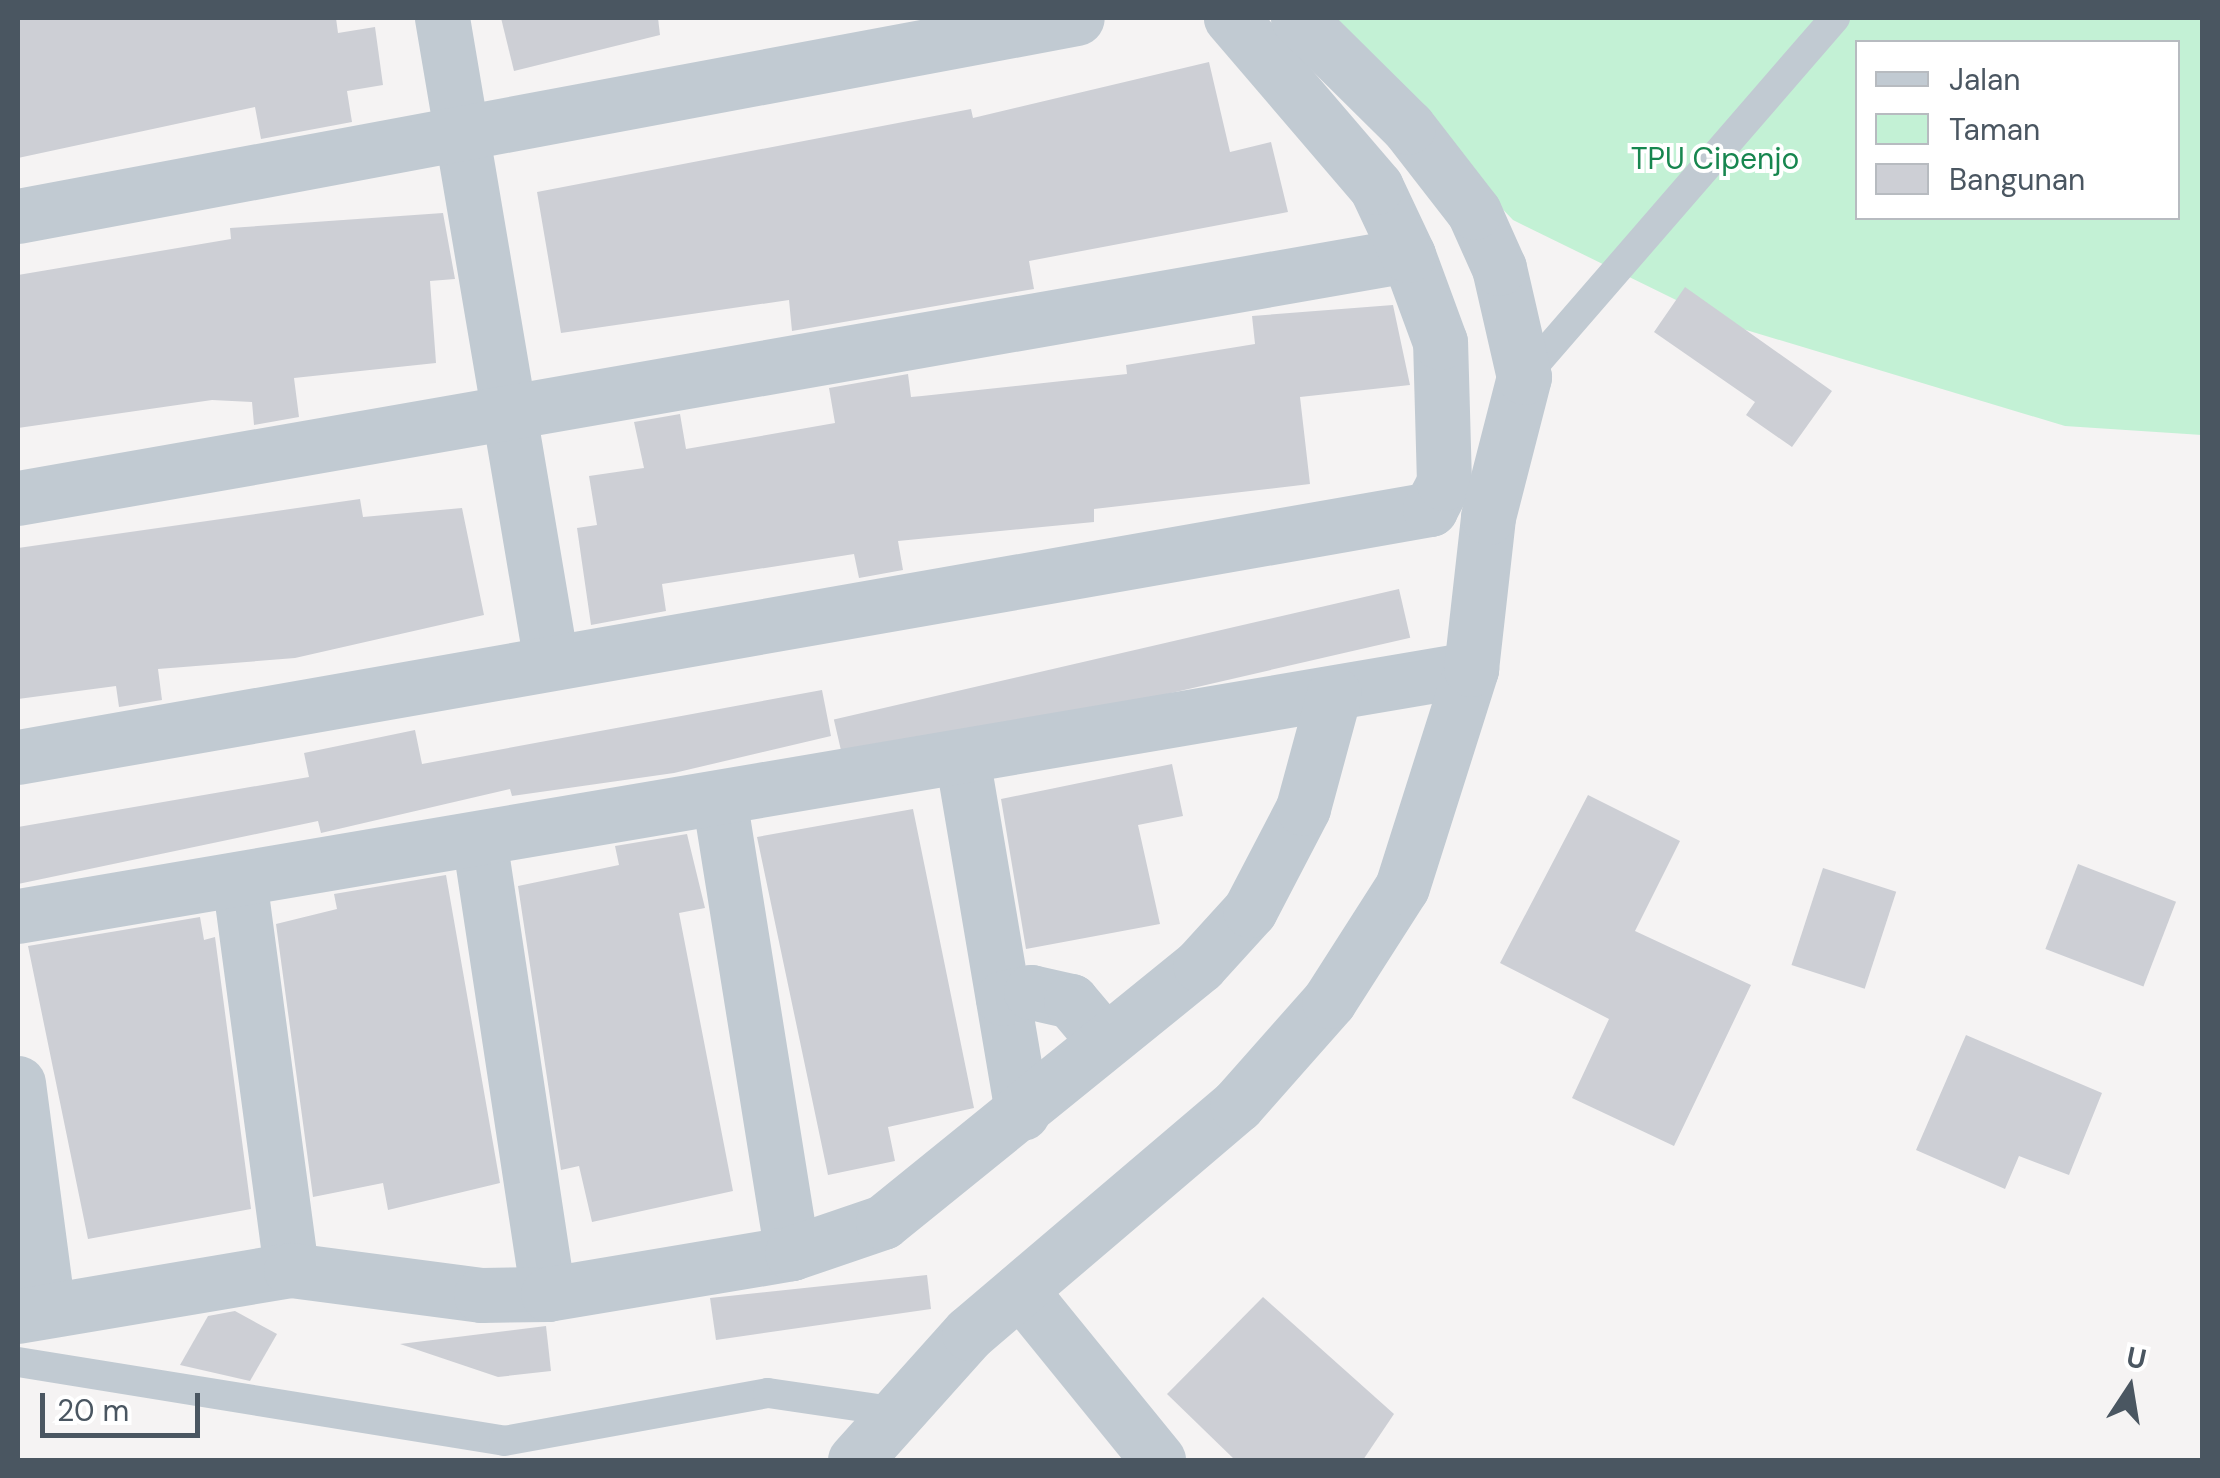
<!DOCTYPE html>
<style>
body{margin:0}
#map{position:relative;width:2220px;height:1478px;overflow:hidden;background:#f5f3f3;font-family:"DM Sans",sans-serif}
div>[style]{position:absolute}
.green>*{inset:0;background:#c3f1d5}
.building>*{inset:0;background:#cdcfd5;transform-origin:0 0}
.service>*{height:30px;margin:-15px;padding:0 15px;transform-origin:15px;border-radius:15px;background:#c1cad2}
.minor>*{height:55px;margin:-27.5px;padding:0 27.5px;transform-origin:27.5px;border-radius:27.5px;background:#c1cad2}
span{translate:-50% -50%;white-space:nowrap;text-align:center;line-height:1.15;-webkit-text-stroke:8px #fff;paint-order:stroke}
.park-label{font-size:30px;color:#17864f}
.frame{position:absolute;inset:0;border:20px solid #4a5661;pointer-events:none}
.legend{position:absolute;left:1855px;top:40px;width:325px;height:180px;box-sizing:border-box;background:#fff;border:2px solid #b7bbc0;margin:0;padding:12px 18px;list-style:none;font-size:30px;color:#4a5661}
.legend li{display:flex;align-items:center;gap:20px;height:50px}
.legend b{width:50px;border:2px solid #b7bbc0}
.north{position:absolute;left:2080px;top:1338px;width:100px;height:100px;-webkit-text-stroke:8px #fff;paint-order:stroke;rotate:12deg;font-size:28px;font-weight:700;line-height:40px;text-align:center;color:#4a5661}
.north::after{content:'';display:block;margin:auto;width:35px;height:45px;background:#4a5661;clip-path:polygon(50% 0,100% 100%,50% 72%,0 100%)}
.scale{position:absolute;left:40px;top:1393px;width:160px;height:45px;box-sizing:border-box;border:5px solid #4a5661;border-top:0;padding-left:12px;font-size:30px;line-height:35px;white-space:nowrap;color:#4a5661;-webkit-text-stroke:8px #fff;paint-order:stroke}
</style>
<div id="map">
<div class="green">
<i style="clip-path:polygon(evenodd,1320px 18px,2202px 18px,2202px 435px,2065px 426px,1723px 323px,1513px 220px,1320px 18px,1858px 42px,2178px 42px,2178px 218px,1858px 218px,1858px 42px)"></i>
</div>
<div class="building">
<i style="clip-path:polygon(18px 18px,336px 18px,338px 33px,375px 27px,383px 85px,347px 91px,352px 122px,261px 139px,255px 107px,18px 158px)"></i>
<i style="clip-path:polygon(501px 18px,658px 18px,660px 35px,514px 71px)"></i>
<i style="clip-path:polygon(1209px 62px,1230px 152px,1271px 142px,1288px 212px,1029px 261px,1034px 289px,792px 331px,789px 300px,561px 333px,537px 192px,971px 109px,973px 118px)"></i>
<i style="clip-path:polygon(443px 213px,455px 279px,430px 281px,436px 363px,294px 378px,299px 417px,254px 425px,252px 402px,212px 400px,18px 428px,18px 275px,231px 239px,230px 228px)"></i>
<i style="clip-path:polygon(1685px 287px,1832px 391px,1792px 447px,1746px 415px,1755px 402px,1654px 332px)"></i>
<i style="clip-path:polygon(1393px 305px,1410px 385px,1300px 397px,1310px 484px,1094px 509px,1094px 522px,898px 541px,903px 570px,859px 578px,854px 554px,662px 584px,666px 611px,591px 625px,577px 528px,597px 525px,589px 476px,644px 468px,634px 422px,680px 414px,686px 449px,835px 423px,829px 388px,908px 374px,911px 397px,922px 396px,1127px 374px,1126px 365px,1255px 344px,1252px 316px)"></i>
<i style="clip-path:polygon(360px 499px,363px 517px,462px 508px,484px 615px,295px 658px,158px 669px,162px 700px,119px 707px,116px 686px,18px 699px,18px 548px)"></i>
<i style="left:1399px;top:589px;width:50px;height:580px;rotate:77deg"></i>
<i style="clip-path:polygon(822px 690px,831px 736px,674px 773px,512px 796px,510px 789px,321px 833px,318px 821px,18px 884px,18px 827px,309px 777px,304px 753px,415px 730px,422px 764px)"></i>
<i style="clip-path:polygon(1172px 764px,1183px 816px,1138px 825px,1160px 924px,1026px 949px,1001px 799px)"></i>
<i style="clip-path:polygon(1588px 795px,1680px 841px,1635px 931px,1751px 985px,1674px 1146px,1572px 1098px,1609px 1019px,1500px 963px)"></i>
<i style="clip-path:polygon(913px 809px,974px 1108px,888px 1127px,895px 1161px,828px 1175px,757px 837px)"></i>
<i style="clip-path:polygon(687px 834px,705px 908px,679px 913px,733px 1191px,592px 1222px,579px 1166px,561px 1170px,518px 886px,619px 865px,615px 846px)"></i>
<i style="left:2078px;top:864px;width:105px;height:91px;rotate:21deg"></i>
<i style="left:1823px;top:868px;width:77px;height:102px;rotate:18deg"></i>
<i style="clip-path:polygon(446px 875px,500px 1183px,388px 1210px,383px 1183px,313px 1197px,276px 924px,337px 909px,334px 894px)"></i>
<i style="clip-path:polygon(200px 917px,204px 940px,215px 937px,251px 1209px,88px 1239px,28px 946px)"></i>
<i style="clip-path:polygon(1966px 1035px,2102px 1093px,2069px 1175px,2019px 1156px,2005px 1189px,1916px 1150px)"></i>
<i style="clip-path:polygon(927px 1275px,931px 1309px,716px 1340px,710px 1298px)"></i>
<i style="clip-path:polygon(1263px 1297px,1394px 1414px,1363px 1460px,1235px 1460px,1167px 1394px)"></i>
<i style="clip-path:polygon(235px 1311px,277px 1334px,250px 1381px,180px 1365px,208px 1316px)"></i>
<i style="clip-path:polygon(546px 1326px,551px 1371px,498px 1377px,400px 1344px)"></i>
</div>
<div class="service">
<i style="left:1524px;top:377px;width:475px;rotate:-49.1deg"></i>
<i style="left:18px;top:1362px;width:492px;rotate:9.2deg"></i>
<i style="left:504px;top:1441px;width:268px;rotate:-10.3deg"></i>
<i style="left:768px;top:1393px;width:132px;rotate:8.3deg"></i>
</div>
<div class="minor">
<i style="left:442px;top:18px;width:653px;rotate:80.39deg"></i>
<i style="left:18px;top:216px;width:1077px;rotate:-10.59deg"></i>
<i style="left:18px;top:498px;width:1411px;rotate:-9.92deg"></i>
<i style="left:18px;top:757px;width:1434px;rotate:-9.96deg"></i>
<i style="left:1430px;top:509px;width:30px;rotate:-62deg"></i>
<i style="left:1444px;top:483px;width:141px;rotate:-91.6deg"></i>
<i style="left:1440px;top:342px;width:93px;rotate:-110.2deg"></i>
<i style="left:1408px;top:255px;width:75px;rotate:-115.2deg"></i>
<i style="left:1376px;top:187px;width:223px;rotate:-130.6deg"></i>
<i style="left:962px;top:757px;width:361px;rotate:80.4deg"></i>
<i style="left:719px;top:798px;width:461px;rotate:80.9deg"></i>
<i style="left:479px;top:839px;width:460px;rotate:81.4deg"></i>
<i style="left:239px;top:879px;width:394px;rotate:82.4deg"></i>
<i style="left:18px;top:916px;width:1474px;rotate:-9.65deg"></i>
<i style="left:1003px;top:998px;width:29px;rotate:-12deg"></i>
<i style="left:1031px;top:992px;width:41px;rotate:12.7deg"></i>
<i style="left:1071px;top:1001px;width:51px;rotate:49.8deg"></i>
<i style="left:18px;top:1083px;width:229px;rotate:82.5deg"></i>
<i style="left:1020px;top:1290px;width:219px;rotate:50.9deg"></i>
<i style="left:18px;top:1316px;width:277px;rotate:-9.6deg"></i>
<i style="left:291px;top:1270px;width:192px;rotate:7.5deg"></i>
<i style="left:481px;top:1295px;width:67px;rotate:-0.9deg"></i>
<i style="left:548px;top:1294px;width:247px;rotate:-9.5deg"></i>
<i style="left:792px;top:1253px;width:96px;rotate:-18.8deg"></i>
<i style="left:883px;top:1222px;width:408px;rotate:-39deg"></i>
<i style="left:1200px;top:965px;width:74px;rotate:-47.7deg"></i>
<i style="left:1250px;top:910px;width:115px;rotate:-62.5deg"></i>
<i style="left:1303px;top:808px;width:118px;rotate:-74.8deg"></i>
<i style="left:855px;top:1460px;width:171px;rotate:-48.1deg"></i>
<i style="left:969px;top:1333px;width:352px;rotate:-40.4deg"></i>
<i style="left:1237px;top:1105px;width:139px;rotate:-48.5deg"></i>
<i style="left:1329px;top:1001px;width:135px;rotate:-57.4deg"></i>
<i style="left:1402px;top:887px;width:229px;rotate:-72.4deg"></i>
<i style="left:1471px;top:669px;width:153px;rotate:-83.6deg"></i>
<i style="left:1488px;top:517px;width:145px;rotate:-75.6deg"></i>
<i style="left:1524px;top:377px;width:112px;rotate:-102.9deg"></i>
<i style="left:1499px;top:268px;width:61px;rotate:-114.1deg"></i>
<i style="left:1474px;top:212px;width:108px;rotate:-127.8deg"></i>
<i style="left:1408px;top:127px;width:155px;rotate:-135.3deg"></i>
</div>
<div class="park-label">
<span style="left:1715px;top:159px">TPU Cipenjo</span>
</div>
<div class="frame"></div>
<ul class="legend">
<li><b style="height:12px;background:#c1cad2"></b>Jalan</li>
<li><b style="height:28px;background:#c3f1d5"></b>Taman</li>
<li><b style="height:28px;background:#cdcfd5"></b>Bangunan</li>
</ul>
<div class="north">U</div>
<div class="scale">20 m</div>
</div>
